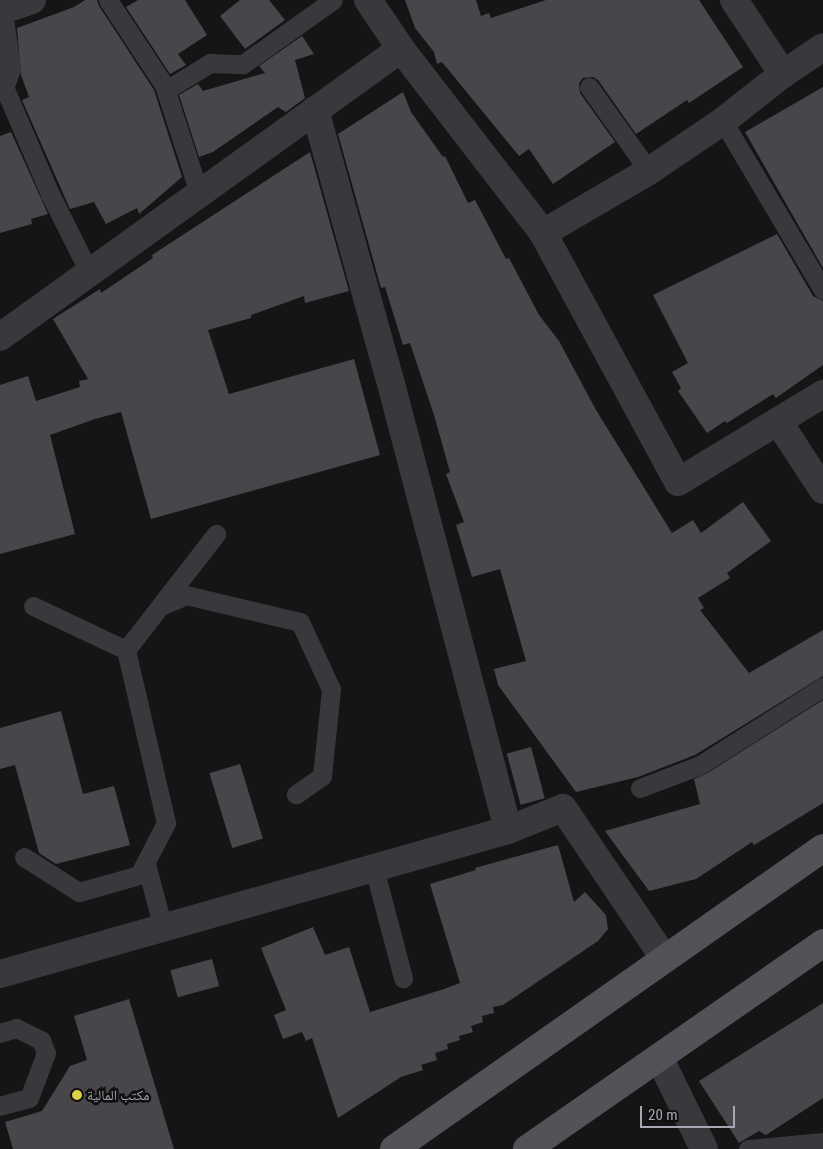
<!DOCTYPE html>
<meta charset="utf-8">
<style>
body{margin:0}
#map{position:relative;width:823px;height:1149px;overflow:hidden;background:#151516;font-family:"Roboto Condensed","Noto Naskh Arabic",sans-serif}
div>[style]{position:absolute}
.building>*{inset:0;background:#47474b;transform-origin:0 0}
.service>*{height:19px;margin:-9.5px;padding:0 9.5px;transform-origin:9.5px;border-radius:9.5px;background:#38383d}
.minor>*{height:28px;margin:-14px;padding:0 14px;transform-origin:14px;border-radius:14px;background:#38383d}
.primary>*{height:28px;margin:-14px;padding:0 14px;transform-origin:14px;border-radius:14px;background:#535259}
.dots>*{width:14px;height:14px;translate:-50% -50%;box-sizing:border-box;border:2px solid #101011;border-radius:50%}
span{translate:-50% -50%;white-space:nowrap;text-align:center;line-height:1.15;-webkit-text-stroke:5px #101011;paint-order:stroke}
.poi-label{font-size:14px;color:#a8a8b5}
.left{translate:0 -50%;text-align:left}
.scale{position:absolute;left:640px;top:1106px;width:95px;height:22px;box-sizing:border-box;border:2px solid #a8a8b5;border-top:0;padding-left:6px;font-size:15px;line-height:18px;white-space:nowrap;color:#a8a8b5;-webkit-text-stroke:4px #101011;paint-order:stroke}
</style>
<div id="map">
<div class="building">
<i style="clip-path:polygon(85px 0,97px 0,99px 6px,154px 90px,182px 177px,139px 214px,137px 208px,106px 224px,94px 202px,70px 209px,22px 100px,29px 97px,21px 75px,17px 28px,74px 7px)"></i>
<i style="clip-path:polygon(138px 0,185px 0,207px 35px,178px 54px,186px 65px,170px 74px,126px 7px)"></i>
<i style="clip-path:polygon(240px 0,269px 0,285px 20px,245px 49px,220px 16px)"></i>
<i style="clip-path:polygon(405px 0,476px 0,481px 16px,489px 13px,491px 18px,546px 0,699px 0,743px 67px,689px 103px,687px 100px,636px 134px,598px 80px,593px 77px,583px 78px,579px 83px,580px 93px,615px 142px,553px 184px,529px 149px,519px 156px,442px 62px,437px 64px,434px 52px,415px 28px)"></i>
<i style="clip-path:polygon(302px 36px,314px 54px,295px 60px,305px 98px,286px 112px,278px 107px,213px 152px,199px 157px,179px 95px,198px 84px,203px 91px,265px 73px,259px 66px)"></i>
<i style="clip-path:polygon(823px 87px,823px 268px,745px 132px)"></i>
<i style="clip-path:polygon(403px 92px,411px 112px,443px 157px,445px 156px,468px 203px,475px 200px,506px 259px,509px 258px,539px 315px,559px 341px,596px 410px,672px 533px,693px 520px,701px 533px,743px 502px,771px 541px,727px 573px,730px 578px,698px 598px,704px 608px,700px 610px,749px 673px,823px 630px,823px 676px,695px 755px,638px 777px,576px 792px,498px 685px,494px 669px,526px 661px,500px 569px,472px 577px,456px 525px,464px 522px,446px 474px,450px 472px,434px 415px,410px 343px,403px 345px,385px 287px,381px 288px,338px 134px)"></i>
<i style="clip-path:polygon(11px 132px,48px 214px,31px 219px,32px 224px,0 233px,0 136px)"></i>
<i style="clip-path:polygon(310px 152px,349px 291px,305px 303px,304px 296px,251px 315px,251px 318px,208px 330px,229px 394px,354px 359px,380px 455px,151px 519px,121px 412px,95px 419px,50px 435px,75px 534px,0 554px,0 385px,28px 376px,36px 401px,80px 387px,79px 381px,88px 379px,53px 319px,100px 289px,101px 293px,153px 258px,152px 255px)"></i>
<i style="clip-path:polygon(777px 234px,813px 296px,823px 301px,823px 365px,776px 398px,773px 394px,727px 423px,725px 421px,707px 433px,678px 391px,681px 388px,672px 372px,688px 363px,653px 295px)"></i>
<i style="clip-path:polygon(823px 700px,823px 803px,754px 845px,752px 842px,696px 879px,649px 891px,605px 831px,700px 804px,694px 779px,706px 774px)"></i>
<i style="clip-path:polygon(61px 711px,83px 794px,114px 786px,130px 845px,56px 864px,39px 853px,15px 765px,0 769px,0 728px)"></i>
<i style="left:531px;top:747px;width:53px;height:25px;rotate:75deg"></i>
<i style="left:240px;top:764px;width:78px;height:32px;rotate:73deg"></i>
<i style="clip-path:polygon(558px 845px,574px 902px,585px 892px,606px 915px,608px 929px,598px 941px,503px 1005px,493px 1007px,494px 1013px,482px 1016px,483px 1022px,471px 1026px,473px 1032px,459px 1036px,460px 1040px,447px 1044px,448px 1049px,435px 1053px,437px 1060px,421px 1065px,423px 1070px,401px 1077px,338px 1118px,312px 1038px,306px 1041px,302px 1032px,283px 1039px,274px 1015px,286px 1010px,261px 948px,313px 927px,325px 955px,349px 947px,370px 1012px,444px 989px,460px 983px,430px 884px,476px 870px,475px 868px)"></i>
<i style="left:212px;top:959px;width:28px;height:43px;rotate:75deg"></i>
<i style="clip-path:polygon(129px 999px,174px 1149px,13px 1149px,5px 1122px,42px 1111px,70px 1066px,87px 1060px,74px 1016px)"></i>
<i style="clip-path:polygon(823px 1003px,823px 1098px,766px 1135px,759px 1131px,739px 1143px,699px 1081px)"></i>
</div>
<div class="service">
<i style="left:108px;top:0;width:102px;rotate:56.6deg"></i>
<i style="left:164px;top:85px;width:114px;rotate:72deg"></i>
<i style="left:2px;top:82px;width:122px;rotate:66.8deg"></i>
<i style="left:50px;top:194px;width:87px;rotate:63.4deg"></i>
<i style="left:589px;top:87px;width:103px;rotate:54.5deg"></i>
<i style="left:166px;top:90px;width:52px;rotate:-31.5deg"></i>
<i style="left:210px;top:63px;width:33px;rotate:2deg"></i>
<i style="left:243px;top:64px;width:110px;rotate:-35.4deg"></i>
<i style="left:723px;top:121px;width:196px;rotate:59.4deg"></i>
<i style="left:163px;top:605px;width:25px;rotate:-23deg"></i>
<i style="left:186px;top:595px;width:117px;rotate:13.3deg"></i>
<i style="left:300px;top:622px;width:74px;rotate:65.2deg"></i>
<i style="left:331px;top:689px;width:87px;rotate:95.9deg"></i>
<i style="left:322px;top:776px;width:32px;rotate:145deg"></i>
<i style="left:33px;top:606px;width:103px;rotate:25.3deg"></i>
<i style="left:640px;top:788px;width:64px;rotate:-21deg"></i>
<i style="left:700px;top:765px;width:146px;rotate:-32.4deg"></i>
<i style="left:24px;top:857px;width:65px;rotate:32.5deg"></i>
<i style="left:79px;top:892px;width:62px;rotate:-15.8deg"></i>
<i style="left:139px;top:875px;width:59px;rotate:-62.6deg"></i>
<i style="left:166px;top:823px;width:178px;rotate:-103deg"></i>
<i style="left:126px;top:650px;width:147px;rotate:-52.2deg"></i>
<i style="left:146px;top:864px;width:66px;rotate:75.1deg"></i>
<i style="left:374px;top:868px;width:114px;rotate:75.2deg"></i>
<i style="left:0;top:1033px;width:17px;rotate:-17deg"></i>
<i style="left:16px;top:1028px;width:28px;rotate:26deg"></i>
<i style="left:41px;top:1040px;width:14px;rotate:69deg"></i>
<i style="left:46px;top:1053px;width:48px;rotate:110.7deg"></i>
<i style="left:29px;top:1098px;width:30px;rotate:165deg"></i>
<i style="left:748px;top:1149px;width:75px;rotate:-5.3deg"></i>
</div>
<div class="minor">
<i style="left:368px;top:0;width:59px;rotate:56deg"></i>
<i style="left:401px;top:49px;width:232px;rotate:52.3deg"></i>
<i style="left:543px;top:233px;width:283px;rotate:61.5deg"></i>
<i style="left:678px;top:482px;width:170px;rotate:-31.3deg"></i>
<i style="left:734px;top:0;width:89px;rotate:56.5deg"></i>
<i style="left:0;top:11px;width:34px;rotate:-19deg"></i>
<i style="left:0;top:19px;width:50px;rotate:82deg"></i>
<i style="left:7px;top:69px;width:19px;rotate:111deg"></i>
<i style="left:315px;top:110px;width:276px;rotate:74.5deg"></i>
<i style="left:389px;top:376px;width:469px;rotate:75.3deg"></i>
<i style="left:543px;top:233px;width:123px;rotate:-30.3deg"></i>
<i style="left:649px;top:171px;width:89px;rotate:-34deg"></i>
<i style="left:723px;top:121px;width:76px;rotate:-38.1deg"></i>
<i style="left:783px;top:74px;width:48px;rotate:-34deg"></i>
<i style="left:0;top:337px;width:494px;rotate:-35.7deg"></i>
<i style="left:778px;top:421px;width:82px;rotate:56.9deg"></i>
<i style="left:0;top:974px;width:528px;rotate:-15.83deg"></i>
<i style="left:508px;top:830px;width:59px;rotate:-21.8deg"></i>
<i style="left:563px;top:808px;width:182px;rotate:56deg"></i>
<i style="left:659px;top:1057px;width:102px;rotate:63.9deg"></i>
</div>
<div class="primary">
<i style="left:394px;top:1149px;width:524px;rotate:-35.05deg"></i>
<i style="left:527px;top:1149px;width:361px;rotate:-34.8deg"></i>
</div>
<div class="dots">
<i style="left:77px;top:1095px;background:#ded145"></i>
</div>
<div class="poi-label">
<span class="left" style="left:87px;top:1095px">مكتب المالية</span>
</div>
<div class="scale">20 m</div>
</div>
